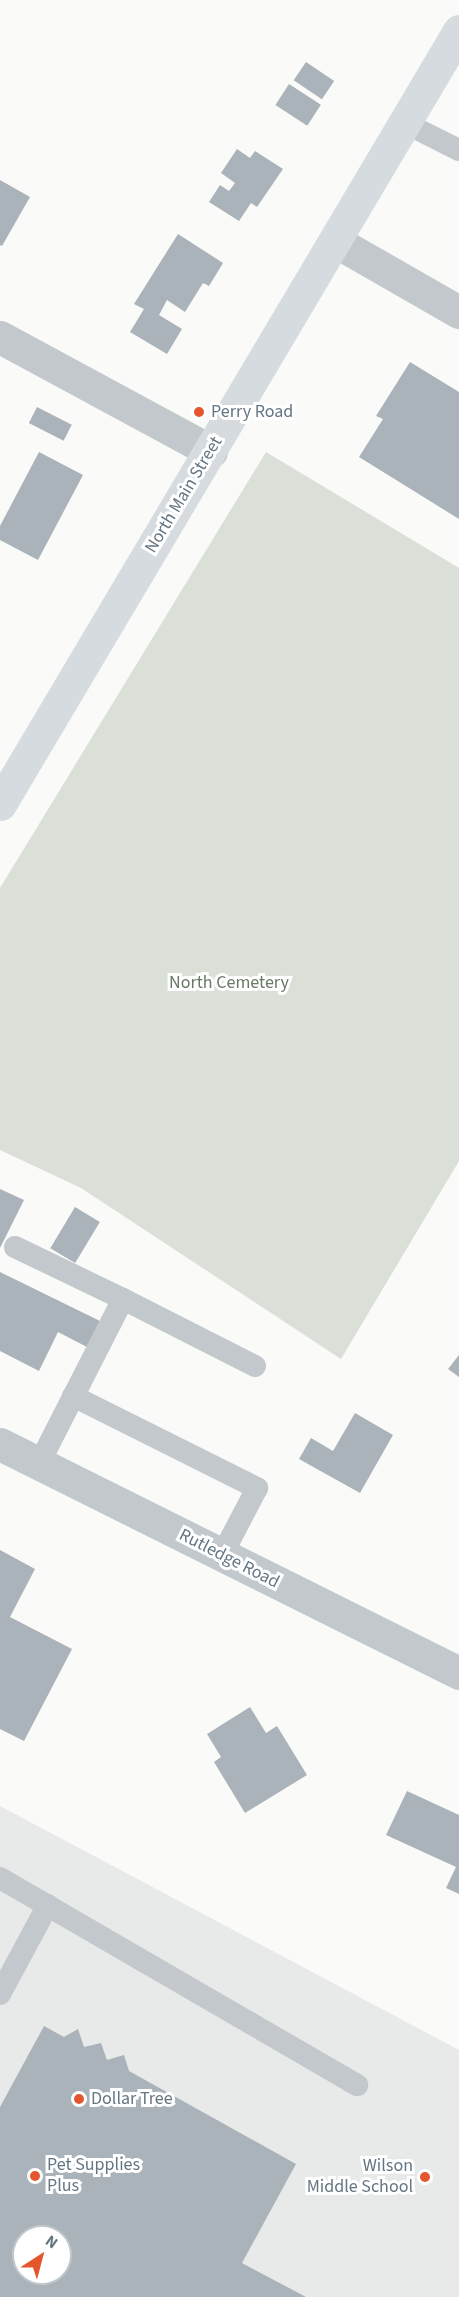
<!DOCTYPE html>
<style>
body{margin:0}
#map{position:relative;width:459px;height:2297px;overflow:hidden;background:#fafaf8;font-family:"Source Sans 3",sans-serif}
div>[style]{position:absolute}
.built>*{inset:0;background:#e8e9e9}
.green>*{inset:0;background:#dadfd7}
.building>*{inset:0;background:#aab3b9;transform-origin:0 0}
.lane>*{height:22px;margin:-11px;padding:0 11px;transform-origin:11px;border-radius:11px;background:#c3c8cc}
.street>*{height:33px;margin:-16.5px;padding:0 16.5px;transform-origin:16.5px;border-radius:16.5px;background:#c3c8cc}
.primary>*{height:33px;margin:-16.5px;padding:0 16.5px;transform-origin:16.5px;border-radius:16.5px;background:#d6dbdf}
.dots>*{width:16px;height:16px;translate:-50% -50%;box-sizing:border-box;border:3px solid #fff;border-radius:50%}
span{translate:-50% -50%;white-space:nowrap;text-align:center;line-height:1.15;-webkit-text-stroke:6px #fff;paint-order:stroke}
.poi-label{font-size:18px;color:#657683}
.left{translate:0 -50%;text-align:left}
.right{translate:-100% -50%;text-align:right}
.street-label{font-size:18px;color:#657683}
.park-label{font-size:18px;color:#687a64}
.north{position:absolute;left:12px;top:2225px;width:60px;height:60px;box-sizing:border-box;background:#fff;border:2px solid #c1c8cd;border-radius:50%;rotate:36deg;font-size:16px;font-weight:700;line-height:24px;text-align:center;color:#657683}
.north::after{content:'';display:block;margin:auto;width:21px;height:27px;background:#e4572e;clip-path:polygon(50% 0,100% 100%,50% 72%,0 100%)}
</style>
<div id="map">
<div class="built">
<i style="clip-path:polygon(evenodd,0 1806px,459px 2050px,459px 2297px,0 2297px,0 1806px,24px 2237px,60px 2237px,60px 2273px,24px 2273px,24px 2237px)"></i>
</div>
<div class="green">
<i style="clip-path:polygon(266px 452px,459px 568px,459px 1161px,341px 1359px,81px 1188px,0 1150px,0 888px)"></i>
</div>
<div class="building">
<i style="left:306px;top:62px;width:34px;height:22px;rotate:34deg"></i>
<i style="left:289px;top:84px;width:38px;height:25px;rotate:33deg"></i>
<i style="clip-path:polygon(237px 149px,250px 158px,255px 151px,283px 169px,257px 207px,251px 203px,239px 221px,209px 202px,220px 185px,229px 191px,235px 183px,221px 173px)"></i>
<i style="clip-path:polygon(0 180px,30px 197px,2px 246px,0 245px)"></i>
<i style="clip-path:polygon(178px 234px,223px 263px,209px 286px,203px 283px,185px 312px,167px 300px,159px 315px,182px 329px,167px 354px,130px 332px,144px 309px,134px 304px)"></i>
<i style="clip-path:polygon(410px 362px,459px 392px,459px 519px,359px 457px,383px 419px,376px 416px)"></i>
<i style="left:37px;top:407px;width:39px;height:18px;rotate:27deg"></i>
<i style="clip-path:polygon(39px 452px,83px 475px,38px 560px,0 540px,0 526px)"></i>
<i style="clip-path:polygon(0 1189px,24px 1200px,0 1248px)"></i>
<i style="left:75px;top:1207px;width:29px;height:48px;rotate:31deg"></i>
<i style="clip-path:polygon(0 1272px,100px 1321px,87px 1347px,58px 1332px,39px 1371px,0 1351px)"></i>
<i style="clip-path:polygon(459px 1355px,459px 1377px,448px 1369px)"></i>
<i style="clip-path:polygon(355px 1413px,393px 1435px,360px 1493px,299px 1459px,311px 1438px,333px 1451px)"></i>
<i style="clip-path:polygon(0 1550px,35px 1569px,10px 1617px,72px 1649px,24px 1741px,0 1729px)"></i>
<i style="clip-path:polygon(250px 1707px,266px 1733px,277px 1726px,307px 1775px,245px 1813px,214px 1762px,221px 1757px,207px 1734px)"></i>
<i style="clip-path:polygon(407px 1791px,459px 1815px,459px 1894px,446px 1888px,456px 1867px,386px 1835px)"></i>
<i style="clip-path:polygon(evenodd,44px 2026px,64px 2037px,78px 2029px,84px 2047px,101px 2043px,107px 2060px,124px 2055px,129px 2071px,296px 2164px,242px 2263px,306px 2297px,0 2297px,0 2107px,44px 2026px,24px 2237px,60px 2237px,60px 2273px,24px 2273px,24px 2237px)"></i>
</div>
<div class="lane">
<i style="left:405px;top:123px;width:60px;rotate:26.6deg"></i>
<i style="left:15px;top:1247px;width:120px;rotate:25.7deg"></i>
<i style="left:123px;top:1299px;width:185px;rotate:117deg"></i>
<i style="left:123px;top:1299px;width:148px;rotate:26.9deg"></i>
<i style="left:73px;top:1396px;width:206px;rotate:26.6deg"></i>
<i style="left:257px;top:1488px;width:76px;rotate:117.6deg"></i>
<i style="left:0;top:1878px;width:413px;rotate:30.1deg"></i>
<i style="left:0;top:1994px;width:101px;rotate:-61.7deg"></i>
</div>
<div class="street">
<i style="left:335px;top:241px;width:143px;rotate:29.8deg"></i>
<i style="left:0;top:337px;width:240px;rotate:28.4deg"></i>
<i style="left:0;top:1444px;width:513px;rotate:26.52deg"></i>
</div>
<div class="primary">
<i style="left:0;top:804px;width:899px;rotate:-59.3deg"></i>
</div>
<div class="dots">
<i style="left:199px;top:412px;background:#e4572e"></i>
<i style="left:79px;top:2099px;background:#e4572e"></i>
<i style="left:35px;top:2176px;background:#e4572e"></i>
<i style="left:425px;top:2177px;background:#e4572e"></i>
</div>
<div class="poi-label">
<span class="left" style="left:211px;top:412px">Perry Road</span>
<span class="left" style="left:91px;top:2099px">Dollar Tree</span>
<span class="left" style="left:47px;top:2176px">Pet Supplies<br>Plus</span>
<span class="right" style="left:413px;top:2177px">Wilson<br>Middle School</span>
</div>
<div class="street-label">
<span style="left:184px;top:495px;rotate:-59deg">North Main Street</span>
<span style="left:229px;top:1559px;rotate:27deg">Rutledge Road</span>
</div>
<div class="park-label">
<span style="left:229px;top:983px">North Cemetery</span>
</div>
<div class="north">N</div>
</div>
